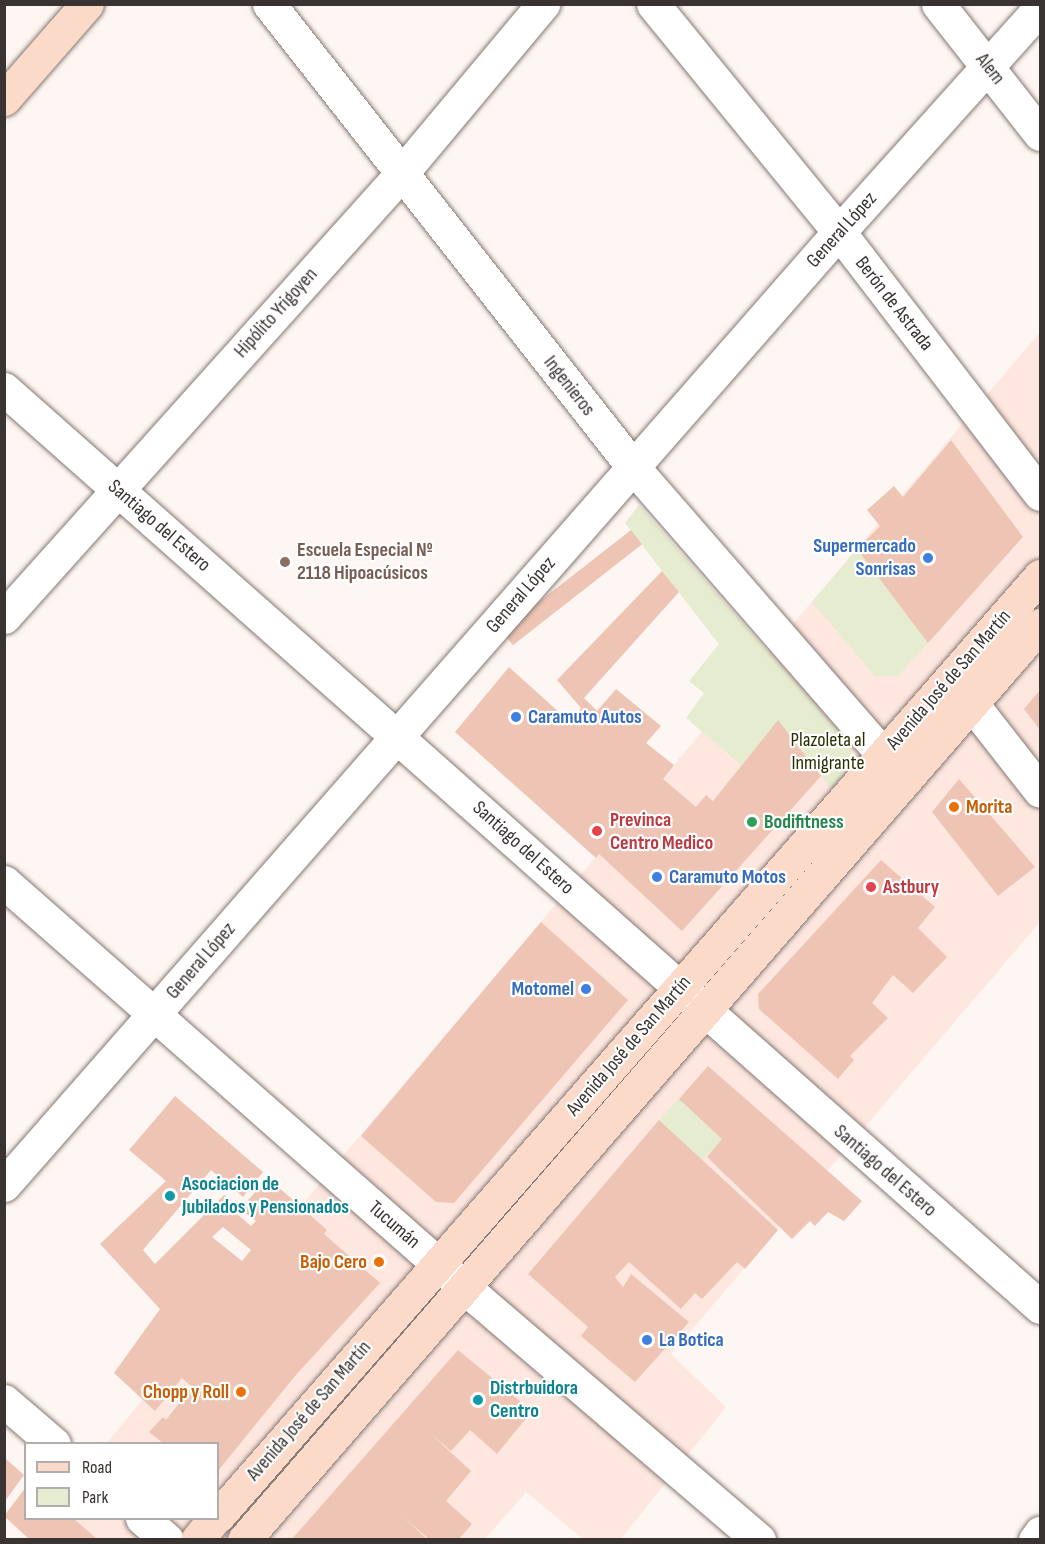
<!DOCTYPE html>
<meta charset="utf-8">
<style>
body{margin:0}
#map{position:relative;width:1045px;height:1544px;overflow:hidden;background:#fef6f2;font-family:"Sofia Sans Condensed",sans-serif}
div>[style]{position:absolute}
.built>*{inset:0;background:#fde7df}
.green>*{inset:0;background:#e6eccf;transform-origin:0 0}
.building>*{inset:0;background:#eec5b4;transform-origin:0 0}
.roads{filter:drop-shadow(0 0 2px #847873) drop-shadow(0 0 2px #847873)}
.minor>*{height:33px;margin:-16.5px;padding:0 16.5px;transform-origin:16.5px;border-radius:16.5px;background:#fff}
.major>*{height:33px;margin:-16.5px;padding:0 16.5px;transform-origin:16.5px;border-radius:16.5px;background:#fcdac9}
.dots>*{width:16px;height:16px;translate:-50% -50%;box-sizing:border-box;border:3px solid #fff;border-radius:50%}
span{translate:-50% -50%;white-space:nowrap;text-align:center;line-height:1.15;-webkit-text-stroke:4.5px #fff;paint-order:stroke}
.street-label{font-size:20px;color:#393432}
.shop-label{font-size:20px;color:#366cbe;font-weight:700}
.right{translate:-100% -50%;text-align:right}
.left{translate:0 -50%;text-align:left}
.education-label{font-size:20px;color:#785e54;font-weight:700}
.park-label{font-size:20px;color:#292e00}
.food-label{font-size:20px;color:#c56008;font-weight:700}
.health-label{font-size:20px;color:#be3a42;font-weight:700}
.leisure-label{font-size:20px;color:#27864d;font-weight:700}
.culture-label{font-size:20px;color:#0d838f;font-weight:700}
.frame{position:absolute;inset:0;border:6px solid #393432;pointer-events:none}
.legend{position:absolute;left:24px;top:1442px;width:195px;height:78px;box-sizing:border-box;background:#fff;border:2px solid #b0aead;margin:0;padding:8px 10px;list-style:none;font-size:18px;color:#393432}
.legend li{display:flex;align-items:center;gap:12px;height:30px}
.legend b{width:30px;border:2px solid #b0aead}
</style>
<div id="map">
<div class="built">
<i style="clip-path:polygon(1040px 332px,1040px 922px,671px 1354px,726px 1407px,621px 1539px,583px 1539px,526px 1492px,485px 1539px,28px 1540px,46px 1519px,218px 1518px,218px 1444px,107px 1443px,331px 1170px)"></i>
</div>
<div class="green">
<i style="clip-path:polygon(639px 505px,853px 748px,834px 792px,778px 721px,741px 765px,686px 718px,704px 693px,689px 681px,719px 644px,625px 523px)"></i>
<i style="clip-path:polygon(857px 549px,928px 643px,898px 676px,875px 676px,812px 602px)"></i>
<i style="left:679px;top:1099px;width:59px;height:29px;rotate:43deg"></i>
</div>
<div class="building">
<i style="clip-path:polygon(951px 440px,1023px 537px,928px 643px,857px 549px,880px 526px,867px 510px,894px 486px,903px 497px)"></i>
<i style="left:631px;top:530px;width:18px;height:164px;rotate:52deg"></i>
<i style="clip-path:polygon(662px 571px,679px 592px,584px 698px,597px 711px,616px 689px,661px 726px,646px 743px,674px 765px,663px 779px,696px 807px,706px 795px,713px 801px,778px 720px,821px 776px,682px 931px,599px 854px,596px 858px,455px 732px,509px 667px,571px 723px,581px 708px,557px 680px)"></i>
<i style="clip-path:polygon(1040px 690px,1040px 730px,1024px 709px)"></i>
<i style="clip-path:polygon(959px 779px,1035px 867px,998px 896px,932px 812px)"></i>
<i style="clip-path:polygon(881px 860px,935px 907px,918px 928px,947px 957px,913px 993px,893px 975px,872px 1003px,888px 1018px,850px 1056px,854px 1060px,838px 1079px,759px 1009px,758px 994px)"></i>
<i style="clip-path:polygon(541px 922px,628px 1000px,454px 1203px,436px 1202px,361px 1136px)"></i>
<i style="clip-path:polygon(708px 1066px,862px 1201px,844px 1221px,828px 1212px,815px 1226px,810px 1221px,792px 1239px,707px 1157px,722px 1139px,679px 1099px)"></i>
<i style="clip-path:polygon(evenodd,175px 1096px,263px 1172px,243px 1197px,211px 1170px,143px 1250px,155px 1264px,224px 1195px,240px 1209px,268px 1178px,327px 1230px,324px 1234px,380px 1283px,295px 1376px,218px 1471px,218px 1443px,163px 1443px,149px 1432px,163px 1417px,166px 1420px,192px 1387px,182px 1378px,155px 1411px,114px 1373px,160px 1309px,100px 1244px,166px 1181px,129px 1150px,175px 1096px,240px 1209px,256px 1221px,251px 1226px,236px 1213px,240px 1209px,175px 1096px,223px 1227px,251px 1250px,242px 1261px,212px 1237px,223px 1227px)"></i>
<i style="clip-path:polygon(659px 1120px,778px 1230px,745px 1269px,737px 1262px,702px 1299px,695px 1293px,681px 1309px,629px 1262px,615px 1277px,623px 1287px,631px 1274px,689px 1322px,635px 1382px,581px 1336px,588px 1327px,528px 1274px)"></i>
<i style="clip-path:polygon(458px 1350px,532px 1411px,497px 1454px,470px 1430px,451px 1451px,431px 1434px,471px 1471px,446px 1501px,472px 1524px,459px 1539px,429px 1539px,402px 1516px,427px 1539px,292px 1539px)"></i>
<i style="clip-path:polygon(5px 1458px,24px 1475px,5px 1501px)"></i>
<i style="clip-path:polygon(26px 1487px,26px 1518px,73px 1518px,97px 1539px,29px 1539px,4px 1516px)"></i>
</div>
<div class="roads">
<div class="minor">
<i style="left:269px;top:4px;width:589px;rotate:51.83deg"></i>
<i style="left:633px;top:467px;width:381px;rotate:49deg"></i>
<i style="left:653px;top:4px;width:294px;rotate:50.8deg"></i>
<i style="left:839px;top:232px;width:330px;rotate:52.5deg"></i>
<i style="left:938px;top:4px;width:165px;rotate:51.9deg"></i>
<i style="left:4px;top:389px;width:1384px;rotate:41.54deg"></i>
<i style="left:4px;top:617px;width:595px;rotate:-48.13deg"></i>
<i style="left:401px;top:174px;width:222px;rotate:-50.1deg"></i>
<i style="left:972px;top:704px;width:110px;rotate:52deg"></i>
<i style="left:4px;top:882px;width:633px;rotate:41.35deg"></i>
<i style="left:479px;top:1300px;width:369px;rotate:40.6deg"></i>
<i style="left:4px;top:1185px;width:1267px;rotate:-48.78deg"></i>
<i style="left:839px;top:232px;width:301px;rotate:-48.1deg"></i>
<i style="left:4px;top:1401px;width:66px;rotate:40.7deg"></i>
<i style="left:142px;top:1518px;width:33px;rotate:41deg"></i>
<i style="left:1035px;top:1540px;width:9px;rotate:-54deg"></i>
</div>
<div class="major">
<i style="left:4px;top:99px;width:126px;rotate:-48.9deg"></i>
<i style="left:218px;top:1516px;width:1249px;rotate:-48.83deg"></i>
<i style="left:197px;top:1540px;width:28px;rotate:-51deg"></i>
<i style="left:244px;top:1540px;width:1213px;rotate:-48.98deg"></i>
</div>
</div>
<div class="dots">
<i style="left:928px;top:558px;background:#3f7fe0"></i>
<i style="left:285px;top:562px;background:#8d6e63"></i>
<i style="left:516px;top:717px;background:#3f7fe0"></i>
<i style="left:954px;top:807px;background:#e8710a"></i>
<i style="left:752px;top:822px;background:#2e9e5b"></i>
<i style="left:597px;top:831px;background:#e0444e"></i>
<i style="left:657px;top:877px;background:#3f7fe0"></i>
<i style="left:871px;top:887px;background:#e0444e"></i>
<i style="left:586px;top:989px;background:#3f7fe0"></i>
<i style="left:170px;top:1196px;background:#0f9aa8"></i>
<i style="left:379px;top:1262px;background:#e8710a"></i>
<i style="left:647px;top:1340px;background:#3f7fe0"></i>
<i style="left:241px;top:1392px;background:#e8710a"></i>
<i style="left:478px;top:1400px;background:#0f9aa8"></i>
</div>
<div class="street-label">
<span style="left:990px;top:69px;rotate:52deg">Alem</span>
<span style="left:842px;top:230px;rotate:-48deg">General López</span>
<span style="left:894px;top:304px;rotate:52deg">Berón de Astrada</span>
<span style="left:276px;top:313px;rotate:-48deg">Hipólito Yrigoyen</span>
<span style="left:569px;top:386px;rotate:52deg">Ingenieros</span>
<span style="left:159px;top:526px;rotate:41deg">Santiago del Estero</span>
<span style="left:521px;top:595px;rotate:-49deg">General López</span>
<span style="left:949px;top:680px;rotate:-49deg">Avenida José de San Martín</span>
<span style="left:523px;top:848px;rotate:42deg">Santiago del Estero</span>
<span style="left:201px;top:961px;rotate:-49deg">General López</span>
<span style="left:629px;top:1046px;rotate:-49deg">Avenida José de San Martín</span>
<span style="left:885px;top:1171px;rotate:41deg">Santiago del Estero</span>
<span style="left:394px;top:1225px;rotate:41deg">Tucumán</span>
<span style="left:309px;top:1411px;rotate:-49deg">Avenida José de San Martín</span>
</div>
<div class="shop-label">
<span class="right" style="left:916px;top:558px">Supermercado<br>Sonrisas</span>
<span class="left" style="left:528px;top:717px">Caramuto Autos</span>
<span class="left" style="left:669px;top:877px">Caramuto Motos</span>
<span class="right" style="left:574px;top:989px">Motomel</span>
<span class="left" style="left:659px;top:1340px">La Botica</span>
</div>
<div class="education-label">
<span class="left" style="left:297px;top:562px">Escuela Especial Nº<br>2118 Hipoacúsicos</span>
</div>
<div class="park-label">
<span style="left:828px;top:752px">Plazoleta al<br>Inmigrante</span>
</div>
<div class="food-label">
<span class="left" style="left:966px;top:807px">Morita</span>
<span class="right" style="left:367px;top:1262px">Bajo Cero</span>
<span class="right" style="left:229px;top:1392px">Chopp y Roll</span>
</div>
<div class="health-label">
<span class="left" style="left:610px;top:832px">Previnca<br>Centro Medico</span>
<span class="left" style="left:883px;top:887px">Astbury</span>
</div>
<div class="leisure-label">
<span class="left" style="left:764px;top:822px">Bodifitness</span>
</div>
<div class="culture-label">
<span class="left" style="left:182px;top:1196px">Asociacion de<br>Jubilados y Pensionados</span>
<span class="left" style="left:490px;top:1400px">Distrbuidora<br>Centro</span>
</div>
<div class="frame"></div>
<ul class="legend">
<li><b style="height:8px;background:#fcdac9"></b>Road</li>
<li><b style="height:16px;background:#e6eccf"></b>Park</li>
</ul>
</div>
